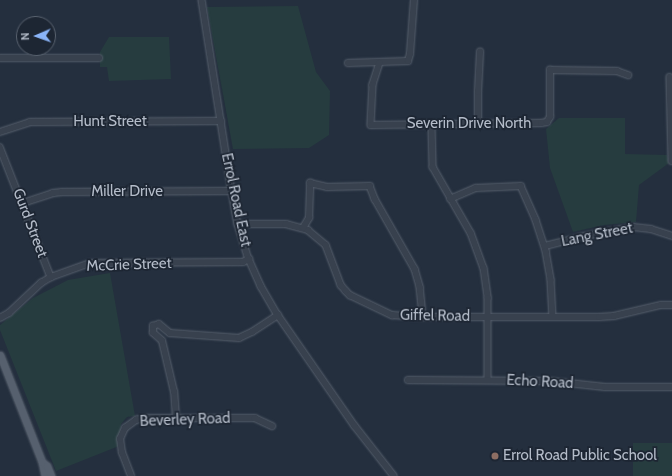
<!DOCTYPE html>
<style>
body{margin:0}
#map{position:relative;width:672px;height:476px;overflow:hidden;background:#242f3e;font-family:Cabin,sans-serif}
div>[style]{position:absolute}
.green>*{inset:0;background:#263c3f;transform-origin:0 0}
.roads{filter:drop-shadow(0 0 1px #565f6c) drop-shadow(0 0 1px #565f6c)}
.minor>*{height:5.5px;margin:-2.75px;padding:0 2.75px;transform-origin:2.75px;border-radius:2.75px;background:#38414e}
.major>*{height:7px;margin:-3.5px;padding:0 3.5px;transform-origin:3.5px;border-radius:3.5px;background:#56606e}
.dots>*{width:11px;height:11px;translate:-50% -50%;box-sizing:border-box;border:2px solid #1d2633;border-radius:50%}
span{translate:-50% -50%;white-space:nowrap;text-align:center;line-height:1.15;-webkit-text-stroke:3.5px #1d2633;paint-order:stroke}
.street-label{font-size:15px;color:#b4bcc9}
.poi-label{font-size:15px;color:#b4bcc9}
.left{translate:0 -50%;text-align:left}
.north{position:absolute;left:16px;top:16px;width:40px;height:40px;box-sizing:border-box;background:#1d2633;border:1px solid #59626f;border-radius:50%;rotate:268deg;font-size:11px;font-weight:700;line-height:16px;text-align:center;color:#b4bcc9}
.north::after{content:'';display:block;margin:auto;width:14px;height:18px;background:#8ab4f8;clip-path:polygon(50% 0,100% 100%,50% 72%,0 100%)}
</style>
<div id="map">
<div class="green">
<i style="clip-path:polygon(298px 6px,316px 72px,330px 91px,329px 135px,309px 148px,233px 149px,207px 7px)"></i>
<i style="clip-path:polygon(109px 37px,169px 37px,171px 79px,109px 81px,107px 67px,100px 67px,100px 52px)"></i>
<i style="clip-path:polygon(559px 118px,625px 118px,625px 154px,667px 155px,669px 163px,639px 185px,636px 222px,604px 225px,573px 232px,550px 168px,546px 129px)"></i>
<i style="clip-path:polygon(110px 273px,135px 416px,127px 417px,121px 424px,119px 446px,56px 471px,0 330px,0 325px,33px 298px,68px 280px)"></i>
<i style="left:633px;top:443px;width:39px;height:33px"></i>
</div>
<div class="roads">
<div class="minor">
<i style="left:202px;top:0;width:193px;rotate:81.1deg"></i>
<i style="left:232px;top:191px;width:34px;rotate:80deg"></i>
<i style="left:238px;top:224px;width:37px;rotate:73deg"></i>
<i style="left:249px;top:259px;width:30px;rotate:66deg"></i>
<i style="left:261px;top:286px;width:34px;rotate:60deg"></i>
<i style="left:278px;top:315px;width:135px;rotate:55.3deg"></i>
<i style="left:355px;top:426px;width:63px;rotate:52deg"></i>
<i style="left:0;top:58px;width:99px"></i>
<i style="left:348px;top:63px;width:60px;rotate:-1.9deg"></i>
<i style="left:408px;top:61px;width:7px;rotate:-74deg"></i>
<i style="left:410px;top:54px;width:54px;rotate:-85.8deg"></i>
<i style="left:380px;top:63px;width:23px;rotate:108deg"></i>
<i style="left:373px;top:85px;width:40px;rotate:92.9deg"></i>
<i style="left:371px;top:125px;width:170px;rotate:-0.7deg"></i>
<i style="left:541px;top:123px;width:6px;rotate:-9deg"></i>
<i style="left:547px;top:122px;width:6px;rotate:-59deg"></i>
<i style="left:550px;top:117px;width:47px;rotate:-90deg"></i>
<i style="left:550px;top:70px;width:67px;rotate:0.9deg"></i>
<i style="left:617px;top:71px;width:12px;rotate:20deg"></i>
<i style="left:670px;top:77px;width:84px;rotate:88.6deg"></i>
<i style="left:478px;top:124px;width:32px;rotate:-90deg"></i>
<i style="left:478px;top:92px;width:40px;rotate:-87.1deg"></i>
<i style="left:432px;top:125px;width:42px;rotate:88.6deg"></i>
<i style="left:433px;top:167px;width:76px;rotate:60.1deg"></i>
<i style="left:471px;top:233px;width:37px;rotate:70deg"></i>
<i style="left:484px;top:268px;width:30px;rotate:82deg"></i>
<i style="left:488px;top:298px;width:82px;rotate:90deg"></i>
<i style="left:0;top:132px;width:32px;rotate:-18deg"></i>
<i style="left:30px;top:122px;width:191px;rotate:-0.3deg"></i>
<i style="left:0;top:147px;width:140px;rotate:68.6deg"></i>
<i style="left:450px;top:199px;width:28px;rotate:-23deg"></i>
<i style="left:476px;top:188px;width:45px;rotate:-2.5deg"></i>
<i style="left:521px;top:186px;width:37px;rotate:66deg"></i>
<i style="left:536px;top:220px;width:33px;rotate:72deg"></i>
<i style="left:546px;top:251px;width:29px;rotate:80deg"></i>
<i style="left:551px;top:280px;width:37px;rotate:87deg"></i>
<i style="left:23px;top:203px;width:32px;rotate:-18deg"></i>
<i style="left:53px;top:193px;width:9px;rotate:-6deg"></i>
<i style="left:62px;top:192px;width:170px;rotate:-0.3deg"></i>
<i style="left:238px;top:224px;width:48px"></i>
<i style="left:286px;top:224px;width:23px;rotate:15deg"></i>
<i style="left:308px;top:230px;width:23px;rotate:40deg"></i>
<i style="left:326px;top:245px;width:43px;rotate:69.4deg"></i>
<i style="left:341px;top:285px;width:8px;rotate:50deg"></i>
<i style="left:346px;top:291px;width:6px;rotate:45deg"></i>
<i style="left:350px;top:295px;width:47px;rotate:25.5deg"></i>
<i style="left:392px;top:315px;width:31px;rotate:4deg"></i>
<i style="left:423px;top:317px;width:176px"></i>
<i style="left:599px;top:317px;width:15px;rotate:-4deg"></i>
<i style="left:614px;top:316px;width:48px;rotate:-13.2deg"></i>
<i style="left:661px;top:305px;width:11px"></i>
<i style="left:303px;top:228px;width:12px;rotate:-59deg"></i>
<i style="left:309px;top:218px;width:35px;rotate:-88deg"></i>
<i style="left:310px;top:183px;width:17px;rotate:13deg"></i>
<i style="left:327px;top:187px;width:43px;rotate:-1.3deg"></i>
<i style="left:370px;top:186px;width:14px;rotate:69deg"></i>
<i style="left:375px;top:199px;width:81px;rotate:60.3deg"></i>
<i style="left:415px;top:269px;width:19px;rotate:74deg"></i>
<i style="left:420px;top:287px;width:30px;rotate:84deg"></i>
<i style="left:545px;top:246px;width:36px;rotate:-14deg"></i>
<i style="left:580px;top:237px;width:54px;rotate:-10.7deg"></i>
<i style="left:633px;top:227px;width:18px;rotate:6deg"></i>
<i style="left:651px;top:229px;width:22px;rotate:18deg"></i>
<i style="left:0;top:318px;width:10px;rotate:-29deg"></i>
<i style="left:9px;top:313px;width:44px;rotate:-43.2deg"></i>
<i style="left:41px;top:283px;width:12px;rotate:-31deg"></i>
<i style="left:51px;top:277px;width:41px;rotate:-19.7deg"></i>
<i style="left:90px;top:263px;width:153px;rotate:-0.4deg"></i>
<i style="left:243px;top:262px;width:7px;rotate:-27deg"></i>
<i style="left:408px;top:380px;width:142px;rotate:0.4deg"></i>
<i style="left:550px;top:381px;width:55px;rotate:6.2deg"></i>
<i style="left:605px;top:387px;width:67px"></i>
<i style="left:176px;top:418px;width:26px;rotate:-94deg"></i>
<i style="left:174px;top:392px;width:52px;rotate:-103.2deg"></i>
<i style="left:162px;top:341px;width:12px;rotate:-138deg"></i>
<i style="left:153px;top:333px;width:7px;rotate:-90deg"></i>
<i style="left:153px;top:326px;width:6px;rotate:-18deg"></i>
<i style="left:159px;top:324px;width:14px;rotate:39deg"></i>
<i style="left:170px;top:333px;width:69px;rotate:4.1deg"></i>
<i style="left:239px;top:338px;width:14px;rotate:-25deg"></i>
<i style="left:252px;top:332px;width:31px;rotate:-33deg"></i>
<i style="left:131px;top:476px;width:25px;rotate:-111deg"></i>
<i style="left:122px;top:453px;width:14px;rotate:-98deg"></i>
<i style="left:120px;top:439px;width:12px;rotate:-66deg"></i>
<i style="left:125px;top:428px;width:14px;rotate:-36deg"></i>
<i style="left:136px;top:420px;width:9px;rotate:-13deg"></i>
<i style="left:145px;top:418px;width:110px"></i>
<i style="left:255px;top:418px;width:19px;rotate:25deg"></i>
</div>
<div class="major">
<i style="left:0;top:355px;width:115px;rotate:68.6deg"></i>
<i style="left:42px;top:462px;width:14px;rotate:78deg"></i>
<i style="left:42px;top:462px;width:6px;rotate:39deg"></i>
<i style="left:47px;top:466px;width:11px;rotate:68deg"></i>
</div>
</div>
<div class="dots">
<i style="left:495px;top:456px;background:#8d6e63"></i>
</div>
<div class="street-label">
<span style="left:110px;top:122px">Hunt Street</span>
<span style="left:469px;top:124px">Severin Drive North</span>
<span style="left:127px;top:192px">Miller Drive</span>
<span style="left:236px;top:200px;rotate:78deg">Errol Road East</span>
<span style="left:30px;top:223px;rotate:69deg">Gurd Street</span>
<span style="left:597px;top:235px;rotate:-11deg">Lang Street</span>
<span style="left:129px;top:265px;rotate:-2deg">McCrie Street</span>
<span style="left:435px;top:316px;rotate:1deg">Giffel Road</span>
<span style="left:540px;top:382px;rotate:3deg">Echo Road</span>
<span style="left:185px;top:420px;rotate:-2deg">Beverley Road</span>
</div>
<div class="poi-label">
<span class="left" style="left:503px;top:456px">Errol Road Public School</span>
</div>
<div class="north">N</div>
</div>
